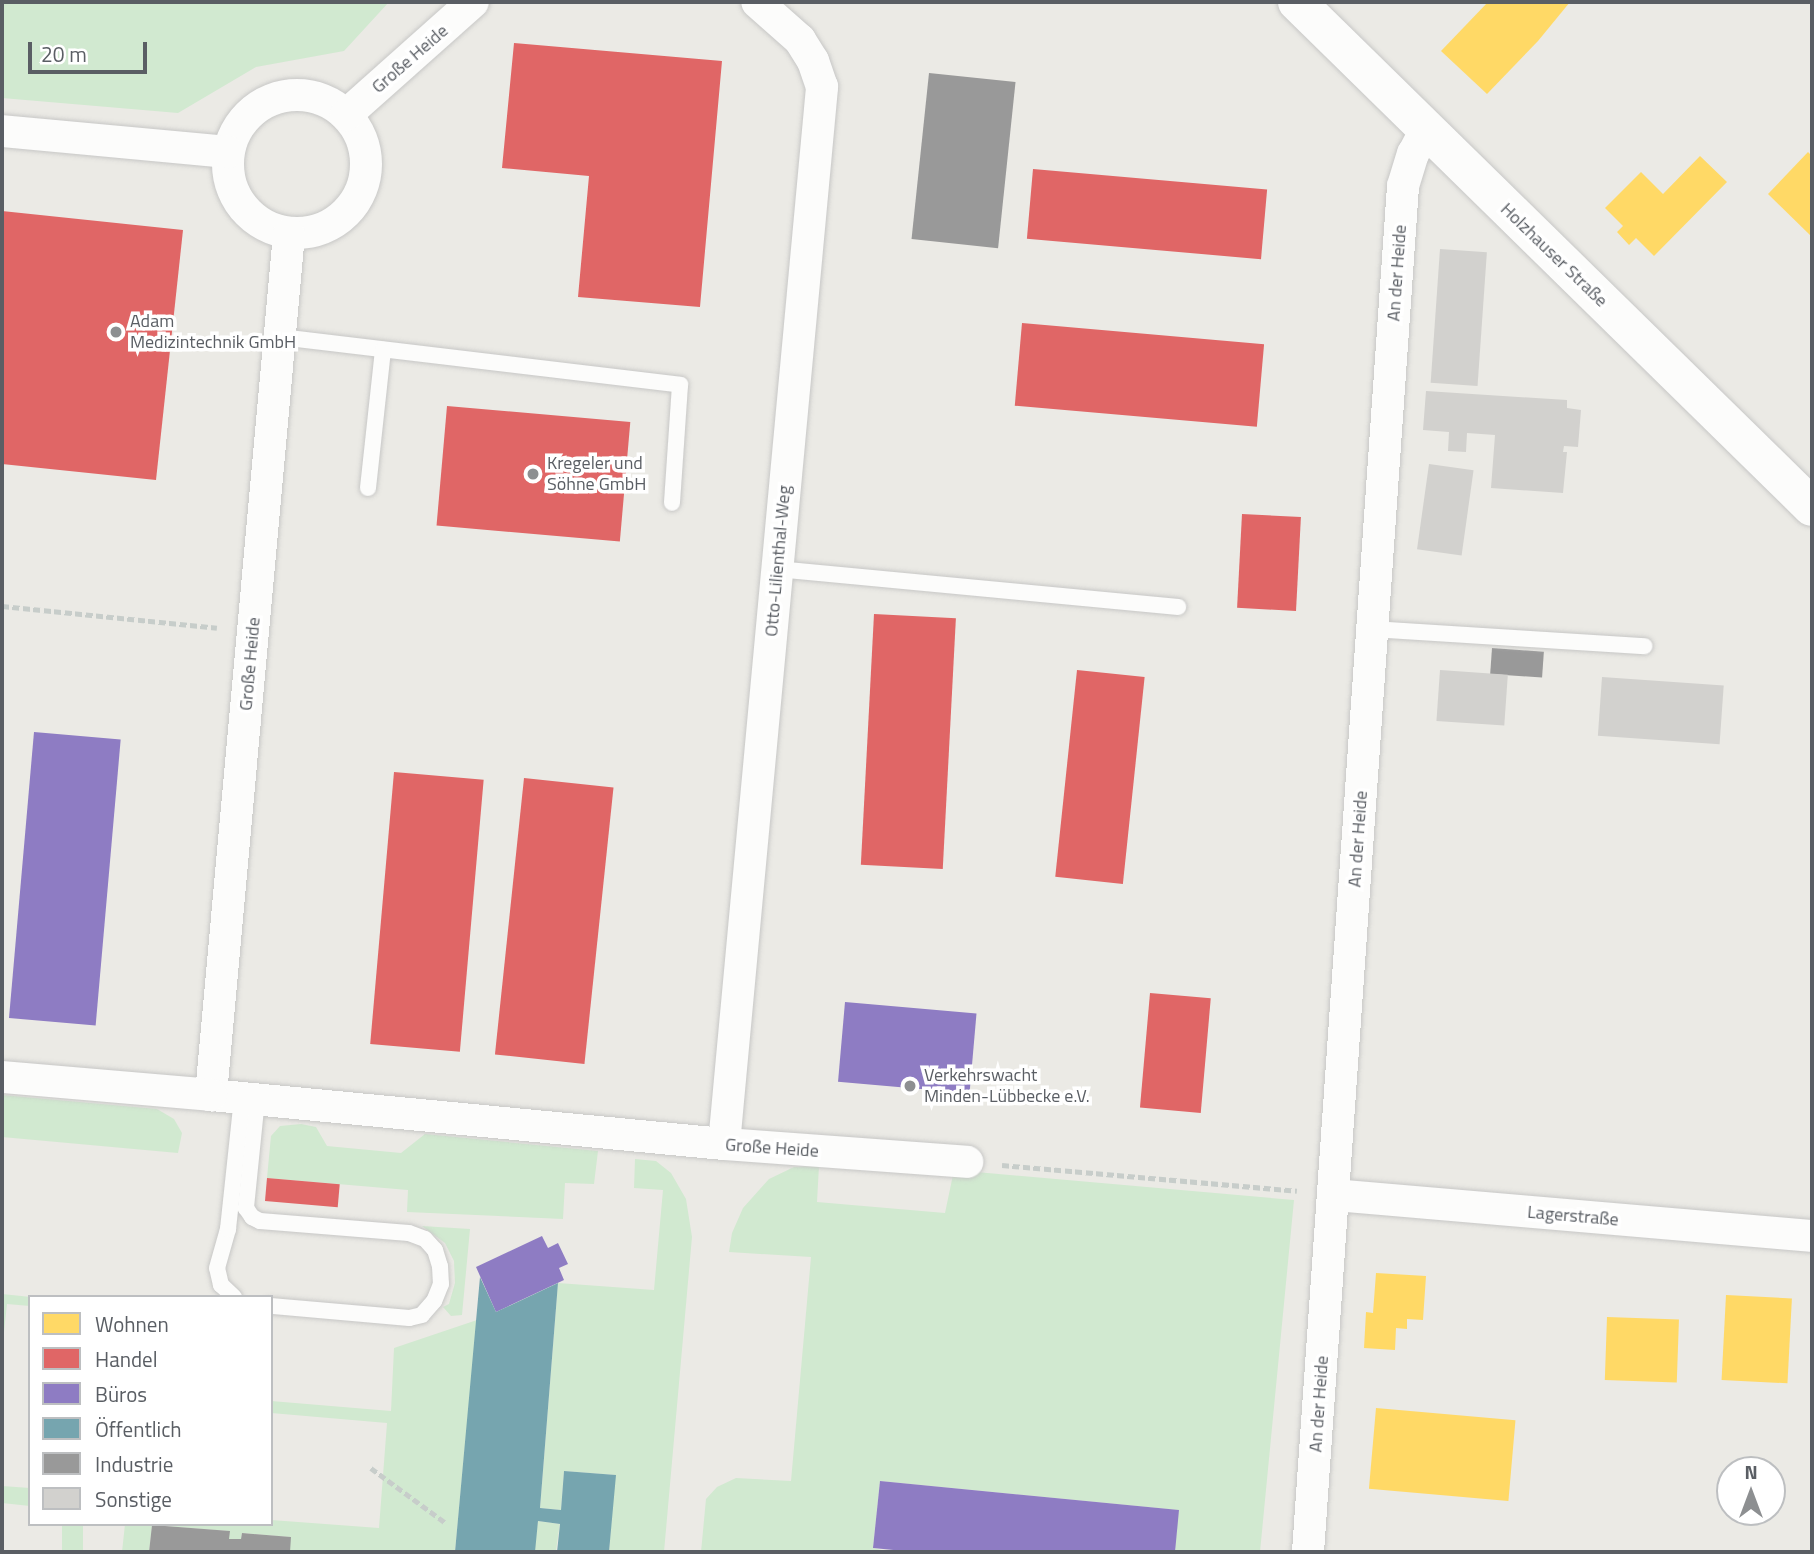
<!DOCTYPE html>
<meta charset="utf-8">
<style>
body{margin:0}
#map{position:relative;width:1814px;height:1554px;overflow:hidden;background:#ebeae5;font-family:"Titillium Web",sans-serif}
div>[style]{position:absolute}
.green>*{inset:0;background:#d1e9d0;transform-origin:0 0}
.homes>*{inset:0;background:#ffd966;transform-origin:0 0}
.shops>*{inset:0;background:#e06666;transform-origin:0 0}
.offices>*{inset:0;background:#8e7cc3;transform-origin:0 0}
.public>*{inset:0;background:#76a5af}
.industry>*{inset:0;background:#999;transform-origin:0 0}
.building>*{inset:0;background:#d2d1ce;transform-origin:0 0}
.path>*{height:4.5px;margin-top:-2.25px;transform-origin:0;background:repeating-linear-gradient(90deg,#c7cdca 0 7px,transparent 0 10.5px)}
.roads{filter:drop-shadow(0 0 2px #c7c7c6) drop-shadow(0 0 2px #c7c7c6)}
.lane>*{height:16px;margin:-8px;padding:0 8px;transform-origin:8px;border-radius:8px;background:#fcfcfb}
.street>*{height:32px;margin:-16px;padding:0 16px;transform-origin:16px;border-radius:16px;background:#fcfcfb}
.street>.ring{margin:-16px;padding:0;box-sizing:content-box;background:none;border:32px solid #fcfcfb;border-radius:50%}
.secondary>*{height:38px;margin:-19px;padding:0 19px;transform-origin:19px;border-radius:19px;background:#fcfcfb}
.dots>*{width:19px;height:19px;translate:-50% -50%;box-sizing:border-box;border:4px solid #fff;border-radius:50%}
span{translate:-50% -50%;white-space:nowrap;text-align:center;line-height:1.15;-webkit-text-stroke:7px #fff;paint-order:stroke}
.street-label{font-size:18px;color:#5a5e64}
.poi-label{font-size:18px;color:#5a5e64}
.left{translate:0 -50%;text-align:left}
.frame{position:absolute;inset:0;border:4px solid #5a5e64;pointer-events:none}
.legend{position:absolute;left:28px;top:1295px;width:245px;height:231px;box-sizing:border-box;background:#fff;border:2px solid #bdbfc1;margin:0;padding:9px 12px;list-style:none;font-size:21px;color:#5a5e64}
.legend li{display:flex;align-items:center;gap:14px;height:35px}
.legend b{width:35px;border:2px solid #bdbfc1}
.north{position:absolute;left:1716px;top:1456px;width:70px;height:70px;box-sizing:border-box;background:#fff;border:2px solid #bdbfc1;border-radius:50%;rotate:0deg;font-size:19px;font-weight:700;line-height:28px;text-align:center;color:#5a5e64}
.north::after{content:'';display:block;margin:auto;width:24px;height:32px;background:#8d8f91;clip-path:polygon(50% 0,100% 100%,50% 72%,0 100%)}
.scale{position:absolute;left:28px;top:42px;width:119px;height:32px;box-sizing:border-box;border:4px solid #5a5e64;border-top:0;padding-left:9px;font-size:21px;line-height:24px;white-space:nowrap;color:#5a5e64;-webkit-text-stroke:5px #fff;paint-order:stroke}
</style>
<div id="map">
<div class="green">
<i style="clip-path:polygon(2px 2px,389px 2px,344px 51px,256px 67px,178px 113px,2px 98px)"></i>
<i style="clip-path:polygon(2px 1095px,157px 1109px,174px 1119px,182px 1133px,178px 1153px,2px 1137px)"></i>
<i style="clip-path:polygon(301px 1124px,316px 1127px,327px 1146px,401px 1153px,425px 1134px,598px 1151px,594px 1184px,565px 1183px,563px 1219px,407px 1212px,408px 1190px,267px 1178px,271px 1136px,280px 1126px)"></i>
<i style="clip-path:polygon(635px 1159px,656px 1161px,671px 1173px,686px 1199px,692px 1237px,664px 1552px,609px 1552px,615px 1475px,564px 1471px,561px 1510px,540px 1508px,558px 1283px,654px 1290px,663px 1190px,634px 1188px)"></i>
<i style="clip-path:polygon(819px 1166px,817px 1202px,945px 1213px,954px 1170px,1294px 1200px,1260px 1552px,1175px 1552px,1178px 1510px,880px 1481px,873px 1548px,890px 1552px,701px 1552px,706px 1499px,717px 1487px,736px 1478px,791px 1481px,811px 1257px,729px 1252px,732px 1233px,743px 1208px,769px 1179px,794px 1167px)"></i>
<i style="clip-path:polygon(422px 1226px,470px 1229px,462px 1315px,451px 1316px,443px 1307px,449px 1304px,455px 1283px,454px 1261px,445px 1243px)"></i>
<i style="clip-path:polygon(2px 1294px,31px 1297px,30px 1306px,7px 1304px,4px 1332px,2px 1332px)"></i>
<i style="clip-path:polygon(477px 1320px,455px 1552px,290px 1552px,290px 1537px,242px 1533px,241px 1539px,229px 1539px,229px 1531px,152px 1525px,149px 1552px,122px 1552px,125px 1524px,271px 1524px,271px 1520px,379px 1528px,387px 1423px,271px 1413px,271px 1401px,391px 1411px,394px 1348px)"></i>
<i style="clip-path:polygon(2px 1486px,30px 1488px,30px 1506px,2px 1503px)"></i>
<i style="left:538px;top:1521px;width:22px;height:31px;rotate:8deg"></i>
<i style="left:62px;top:1524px;width:21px;height:28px"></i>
</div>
<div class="homes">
<i style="clip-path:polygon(1488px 2px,1570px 2px,1538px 41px,1487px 94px,1441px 51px)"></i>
<i style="clip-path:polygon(1808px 152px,1812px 156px,1812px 237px,1768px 194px)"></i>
<i style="clip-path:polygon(1700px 156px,1727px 182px,1654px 256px,1636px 238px,1629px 245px,1617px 232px,1623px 226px,1605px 208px,1641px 172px,1663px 194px)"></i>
<i style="clip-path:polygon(1376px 1273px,1426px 1276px,1423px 1320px,1407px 1319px,1407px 1329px,1396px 1328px,1395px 1350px,1364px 1348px,1366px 1312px,1373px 1313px)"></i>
<i style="left:1726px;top:1295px;width:66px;height:85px;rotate:3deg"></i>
<i style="left:1607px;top:1317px;width:72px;height:63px;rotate:2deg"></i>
<i style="left:1376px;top:1408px;width:140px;height:81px;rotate:5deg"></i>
</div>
<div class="shops">
<i style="clip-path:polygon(514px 43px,722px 61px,700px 307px,578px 297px,589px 176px,502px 168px)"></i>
<i style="left:1033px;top:169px;width:235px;height:70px;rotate:5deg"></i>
<i style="clip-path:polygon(2px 211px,183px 230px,156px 480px,2px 464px)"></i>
<i style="left:1022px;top:323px;width:243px;height:83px;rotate:5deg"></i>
<i style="left:447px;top:406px;width:184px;height:120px;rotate:5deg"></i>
<i style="left:1242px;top:514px;width:59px;height:94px;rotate:3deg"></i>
<i style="left:874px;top:614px;width:82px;height:251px;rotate:3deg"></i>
<i style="left:1077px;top:670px;width:68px;height:208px;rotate:6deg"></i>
<i style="left:394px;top:772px;width:90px;height:273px;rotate:5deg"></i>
<i style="left:524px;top:778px;width:90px;height:278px;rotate:6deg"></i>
<i style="left:1150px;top:993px;width:61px;height:115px;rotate:5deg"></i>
<i style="left:267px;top:1178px;width:73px;height:23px;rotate:5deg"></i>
</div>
<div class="offices">
<i style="left:34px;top:732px;width:87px;height:287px;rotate:5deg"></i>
<i style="left:845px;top:1002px;width:132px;height:80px;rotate:5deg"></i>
<i style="clip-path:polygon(542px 1236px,548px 1248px,558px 1243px,568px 1264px,559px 1268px,564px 1280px,496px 1312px,476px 1267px)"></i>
<i style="clip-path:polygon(880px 1481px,1179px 1510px,1175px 1552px,914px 1552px,873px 1548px)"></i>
</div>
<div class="public">
<i style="clip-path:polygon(480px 1277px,496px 1312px,558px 1283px,540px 1508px,561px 1510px,564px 1471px,616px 1475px,609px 1552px,557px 1552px,560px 1524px,538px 1521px,535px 1552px,455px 1552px)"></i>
</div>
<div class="industry">
<i style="left:929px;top:73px;width:87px;height:167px;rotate:6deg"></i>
<i style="left:1492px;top:648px;width:52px;height:26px;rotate:4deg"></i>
<i style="clip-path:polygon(152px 1525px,230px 1531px,229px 1539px,241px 1539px,242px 1533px,291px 1537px,290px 1552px,149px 1552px)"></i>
</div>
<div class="building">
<i style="left:1440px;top:249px;width:47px;height:134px;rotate:4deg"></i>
<i style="clip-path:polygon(1426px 391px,1567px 400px,1567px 408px,1581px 410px,1578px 447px,1564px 446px,1563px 452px,1567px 452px,1563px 493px,1491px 488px,1495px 435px,1467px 433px,1466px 452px,1448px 451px,1449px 432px,1423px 430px)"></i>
<i style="left:1429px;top:464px;width:45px;height:86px;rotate:8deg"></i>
<i style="left:1440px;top:670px;width:68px;height:51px;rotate:4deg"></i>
<i style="left:1602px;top:677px;width:122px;height:59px;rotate:4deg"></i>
</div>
<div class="path">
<i style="left:2px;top:606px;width:216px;rotate:5.8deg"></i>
<i style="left:1002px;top:1165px;width:296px;rotate:5deg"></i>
<i style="left:371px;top:1468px;width:93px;rotate:36.3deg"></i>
</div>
<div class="roads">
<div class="lane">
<i style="left:280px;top:337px;width:403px;rotate:6.8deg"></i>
<i style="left:680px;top:385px;width:118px;rotate:93.9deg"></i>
<i style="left:368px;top:488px;width:139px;rotate:-83.8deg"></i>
<i style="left:777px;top:569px;width:403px;rotate:5.4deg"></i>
<i style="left:1372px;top:629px;width:273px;rotate:3.6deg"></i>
<i style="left:257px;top:1099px;width:110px;rotate:95.8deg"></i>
<i style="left:246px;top:1208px;width:11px;rotate:56deg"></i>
<i style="left:252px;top:1217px;width:9px;rotate:27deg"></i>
<i style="left:260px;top:1221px;width:149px;rotate:4.6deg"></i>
<i style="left:409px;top:1233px;width:17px;rotate:21deg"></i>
<i style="left:425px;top:1239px;width:15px;rotate:48deg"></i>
<i style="left:435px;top:1250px;width:17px;rotate:73deg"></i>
<i style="left:440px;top:1266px;width:18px;rotate:87deg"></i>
<i style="left:441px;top:1284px;width:18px;rotate:112deg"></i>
<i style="left:434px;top:1301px;width:18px;rotate:131deg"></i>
<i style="left:422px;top:1315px;width:13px;rotate:167deg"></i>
<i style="left:409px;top:1318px;width:139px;rotate:-175deg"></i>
<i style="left:234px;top:1297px;width:18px;rotate:-137deg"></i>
<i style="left:221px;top:1285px;width:17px;rotate:-103deg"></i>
<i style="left:217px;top:1268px;width:41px;rotate:-74.2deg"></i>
<i style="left:228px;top:1229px;width:132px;rotate:-83.9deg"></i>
</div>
<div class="street">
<i class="ring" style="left:228px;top:95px;width:106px;height:106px"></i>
<i style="left:346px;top:115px;width:170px;rotate:-41.7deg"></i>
<i style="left:2px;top:131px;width:227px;rotate:5.3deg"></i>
<i style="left:289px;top:234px;width:865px;rotate:95.18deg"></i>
<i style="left:211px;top:1095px;width:515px;rotate:5.46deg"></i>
<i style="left:724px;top:1144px;width:244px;rotate:4.2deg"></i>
<i style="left:2px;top:1077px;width:210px;rotate:4.9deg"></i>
<i style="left:724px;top:1144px;width:1062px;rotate:-84.7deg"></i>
<i style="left:822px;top:87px;width:28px;rotate:-109deg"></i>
<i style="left:813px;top:61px;width:25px;rotate:-122deg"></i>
<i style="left:800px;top:40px;width:57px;rotate:-138.5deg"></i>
<i style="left:1334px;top:1195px;width:480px;rotate:4.9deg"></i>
<i style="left:1308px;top:1552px;width:1369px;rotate:-86.02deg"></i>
<i style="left:1403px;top:186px;width:34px;rotate:-73deg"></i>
<i style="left:1413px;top:154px;width:27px;rotate:-62deg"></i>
</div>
<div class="secondary">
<i style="left:1297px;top:2px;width:721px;rotate:44.44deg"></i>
</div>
</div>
<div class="dots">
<i style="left:116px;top:332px;background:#8d8f91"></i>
<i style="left:533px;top:474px;background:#8d8f91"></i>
<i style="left:910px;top:1086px;background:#8d8f91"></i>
</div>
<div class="street-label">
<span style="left:410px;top:59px;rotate:-41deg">Große Heide</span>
<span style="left:1554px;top:255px;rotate:44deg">Holzhauser Straße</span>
<span style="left:1397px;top:273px;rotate:-86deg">An der Heide</span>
<span style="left:778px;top:561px;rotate:-85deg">Otto-Lilienthal-Weg</span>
<span style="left:250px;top:664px;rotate:-85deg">Große Heide</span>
<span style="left:1358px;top:839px;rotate:-86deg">An der Heide</span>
<span style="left:772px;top:1148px;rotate:4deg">Große Heide</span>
<span style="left:1573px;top:1216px;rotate:5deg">Lagerstraße</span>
<span style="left:1319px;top:1404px;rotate:-86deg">An der Heide</span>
</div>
<div class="poi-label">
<span class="left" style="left:130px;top:332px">Adam<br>Medizintechnik GmbH</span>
<span class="left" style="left:547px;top:474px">Kregeler und<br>Söhne GmbH</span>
<span class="left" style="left:924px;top:1086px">Verkehrswacht<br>Minden-Lübbecke e.V.</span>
</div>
<div class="frame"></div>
<ul class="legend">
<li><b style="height:19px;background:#ffd966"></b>Wohnen</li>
<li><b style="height:19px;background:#e06666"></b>Handel</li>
<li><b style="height:19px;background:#8e7cc3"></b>Büros</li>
<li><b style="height:19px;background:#76a5af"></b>Öffentlich</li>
<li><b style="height:19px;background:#999"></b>Industrie</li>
<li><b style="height:19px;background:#d2d1ce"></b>Sonstige</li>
</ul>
<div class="north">N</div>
<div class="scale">20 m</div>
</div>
